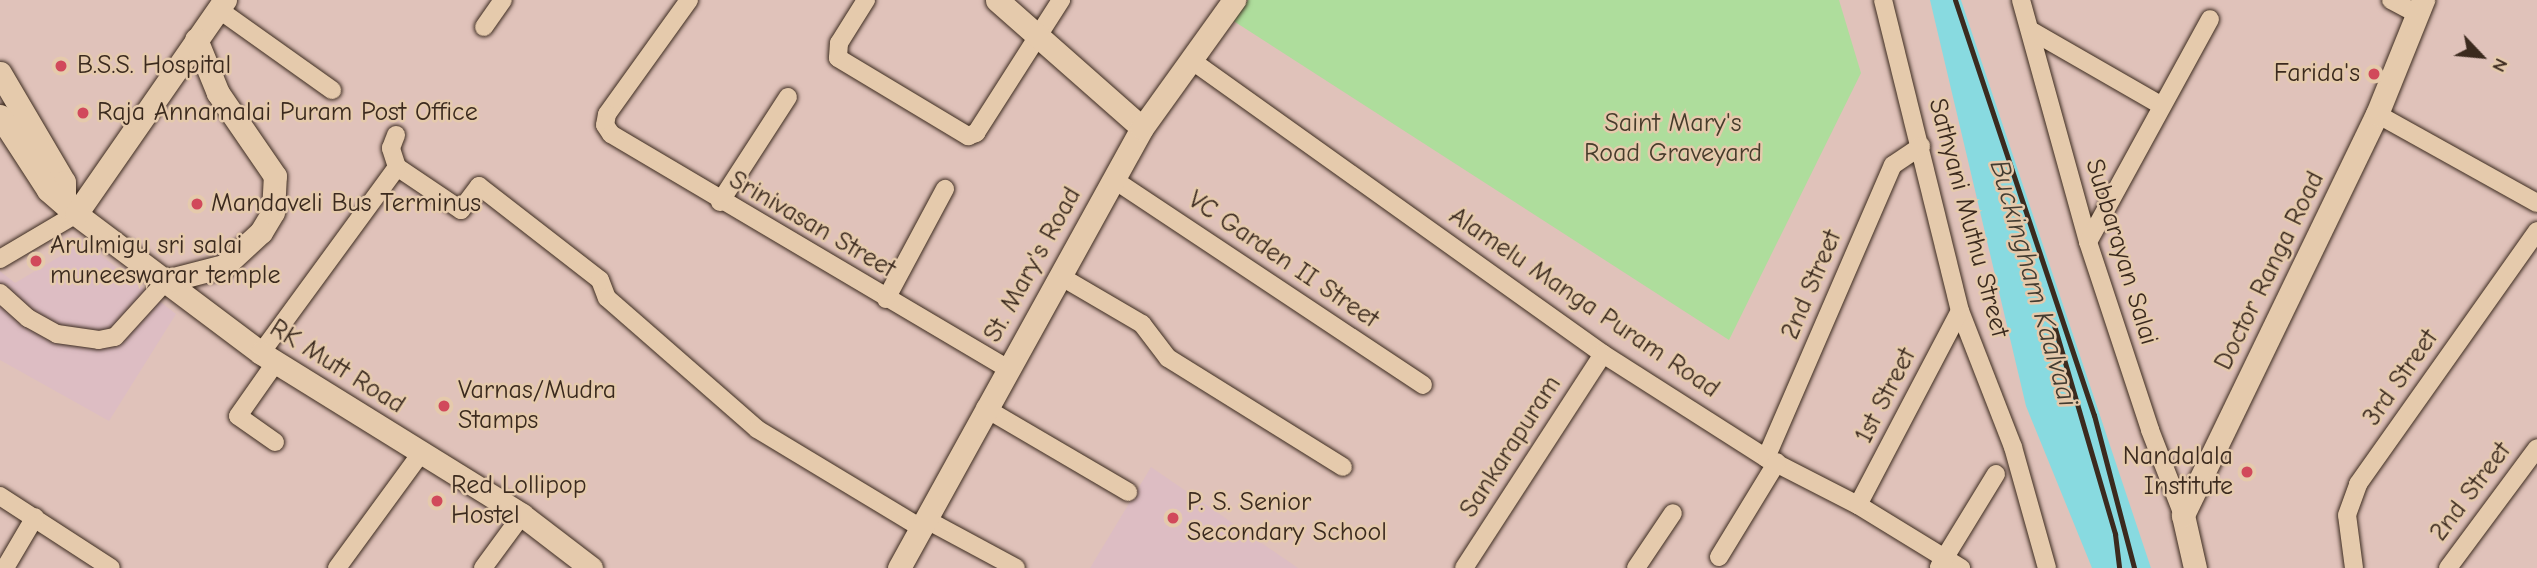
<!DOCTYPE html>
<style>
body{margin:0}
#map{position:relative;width:2537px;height:568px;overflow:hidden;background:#e0c2ba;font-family:"Comic Neue",sans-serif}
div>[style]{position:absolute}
.built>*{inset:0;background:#ddbdc3}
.green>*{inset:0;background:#aedd9c}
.water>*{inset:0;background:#88dae0}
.roads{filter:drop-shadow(0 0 2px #3b2a1e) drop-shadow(0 0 2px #3b2a1e)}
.minor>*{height:18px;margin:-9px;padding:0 9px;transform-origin:9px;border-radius:9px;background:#e5caac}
.major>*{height:23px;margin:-11.5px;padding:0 11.5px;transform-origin:11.5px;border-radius:11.5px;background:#e5caac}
.rail>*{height:5px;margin:-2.5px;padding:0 2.5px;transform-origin:2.5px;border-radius:2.5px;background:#3b2a1e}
.dots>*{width:19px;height:19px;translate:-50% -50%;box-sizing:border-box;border:4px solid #e5caac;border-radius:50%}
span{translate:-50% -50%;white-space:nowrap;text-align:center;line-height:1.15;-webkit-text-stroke:5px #e5caac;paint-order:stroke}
.poi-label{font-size:26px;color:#3b2a1e}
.left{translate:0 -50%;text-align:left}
.right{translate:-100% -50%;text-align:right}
.park-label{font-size:26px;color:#463c2b}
.street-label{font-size:26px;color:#3b2a1e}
.water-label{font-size:28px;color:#433c31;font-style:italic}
.north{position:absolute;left:2446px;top:21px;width:70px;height:70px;-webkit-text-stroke:5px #e5caac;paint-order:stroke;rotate:116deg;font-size:19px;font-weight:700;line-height:28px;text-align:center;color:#3b2a1e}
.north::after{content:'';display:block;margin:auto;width:24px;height:32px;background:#3b2a1e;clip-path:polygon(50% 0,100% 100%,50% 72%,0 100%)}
</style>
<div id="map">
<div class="built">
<i style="clip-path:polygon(84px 242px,176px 314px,109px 421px,0 360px,0 271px,15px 283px)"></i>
<i style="clip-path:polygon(1151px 467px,1298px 568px,1090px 568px)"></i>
</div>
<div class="green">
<i style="clip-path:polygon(1248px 0,1839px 0,1861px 73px,1729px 340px,1232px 20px)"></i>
</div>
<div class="water">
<i style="clip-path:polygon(1930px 0,1961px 0,2151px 568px,2092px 568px,2026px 406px)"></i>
</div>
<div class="roads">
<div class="minor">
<i style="left:689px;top:0;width:140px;rotate:125.7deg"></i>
<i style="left:607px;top:114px;width:11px;rotate:100deg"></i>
<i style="left:605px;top:125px;width:11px;rotate:56deg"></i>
<i style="left:611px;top:134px;width:461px;rotate:30.6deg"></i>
<i style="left:866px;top:0;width:51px;rotate:122.1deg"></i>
<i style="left:839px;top:43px;width:15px;rotate:94deg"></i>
<i style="left:838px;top:58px;width:152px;rotate:31deg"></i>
<i style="left:968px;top:136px;width:9px;rotate:-21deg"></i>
<i style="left:976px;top:133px;width:158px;rotate:-57.4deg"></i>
<i style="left:1883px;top:0;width:320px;rotate:76.1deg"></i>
<i style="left:1960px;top:311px;width:146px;rotate:68.7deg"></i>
<i style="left:2013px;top:447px;width:126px;rotate:74.3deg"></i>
<i style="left:2021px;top:0;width:251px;rotate:74.5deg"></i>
<i style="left:2088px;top:242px;width:198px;rotate:71.7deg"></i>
<i style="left:2150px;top:430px;width:91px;rotate:68.8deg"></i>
<i style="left:2391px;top:0;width:30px;rotate:28deg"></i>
<i style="left:218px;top:9px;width:140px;rotate:35.4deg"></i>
<i style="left:484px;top:27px;width:33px;rotate:-55deg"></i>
<i style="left:2030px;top:30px;width:152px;rotate:29.9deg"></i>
<i style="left:1191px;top:60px;width:506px;rotate:35.51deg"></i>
<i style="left:1603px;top:354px;width:193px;rotate:32.5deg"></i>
<i style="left:1766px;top:458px;width:103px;rotate:27.1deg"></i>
<i style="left:1858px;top:505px;width:121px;rotate:31.5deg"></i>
<i style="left:2377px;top:114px;width:183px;rotate:29.1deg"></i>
<i style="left:397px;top:167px;width:77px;rotate:33.9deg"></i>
<i style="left:461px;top:210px;width:30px;rotate:-53deg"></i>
<i style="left:479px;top:186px;width:153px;rotate:37.8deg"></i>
<i style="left:600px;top:280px;width:19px;rotate:69deg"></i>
<i style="left:607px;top:298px;width:199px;rotate:41.1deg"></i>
<i style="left:757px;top:429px;width:194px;rotate:31.1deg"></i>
<i style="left:1113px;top:179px;width:372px;rotate:33.6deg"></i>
<i style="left:720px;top:202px;width:125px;rotate:-57.1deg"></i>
<i style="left:2088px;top:242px;width:254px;rotate:-61.3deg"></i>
<i style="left:0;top:259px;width:88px;rotate:-30.6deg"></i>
<i style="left:1060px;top:276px;width:95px;rotate:30.3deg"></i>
<i style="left:1142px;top:324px;width:43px;rotate:52.6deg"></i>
<i style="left:1168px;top:358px;width:206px;rotate:31.9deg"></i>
<i style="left:0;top:293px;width:38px;rotate:42deg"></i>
<i style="left:28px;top:318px;width:33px;rotate:29deg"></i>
<i style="left:57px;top:334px;width:42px;rotate:8.1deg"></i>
<i style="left:99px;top:340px;width:16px;rotate:-11deg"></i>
<i style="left:115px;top:337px;width:76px;rotate:-47.7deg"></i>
<i style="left:886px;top:299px;width:125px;rotate:-61.8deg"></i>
<i style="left:261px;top:353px;width:230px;rotate:-53.8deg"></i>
<i style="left:397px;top:167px;width:20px;rotate:-108deg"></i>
<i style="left:391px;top:148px;width:14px;rotate:-69deg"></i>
<i style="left:985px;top:408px;width:166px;rotate:30.4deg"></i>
<i style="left:275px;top:442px;width:45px;rotate:-144.9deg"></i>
<i style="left:238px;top:416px;width:66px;rotate:-54.9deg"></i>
<i style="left:1766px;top:458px;width:319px;rotate:-66.6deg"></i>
<i style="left:1893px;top:165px;width:34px;rotate:-34deg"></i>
<i style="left:0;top:496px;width:132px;rotate:33deg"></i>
<i style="left:1858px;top:505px;width:219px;rotate:-62.3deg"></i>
<i style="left:927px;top:520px;width:101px;rotate:28.3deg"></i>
<i style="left:1719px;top:557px;width:111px;rotate:-58.6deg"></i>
<i style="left:1939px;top:567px;width:109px;rotate:-58.5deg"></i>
<i style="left:5px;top:568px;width:59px;rotate:-59.5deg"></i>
<i style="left:337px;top:568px;width:144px;rotate:-53.8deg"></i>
<i style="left:483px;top:568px;width:66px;rotate:-53.7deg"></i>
<i style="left:1464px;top:568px;width:255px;rotate:-57deg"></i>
<i style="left:1636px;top:568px;width:66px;rotate:-56.1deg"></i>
<i style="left:2354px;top:568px;width:53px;rotate:-97.5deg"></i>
<i style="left:2347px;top:515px;width:33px;rotate:-70deg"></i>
<i style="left:2358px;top:484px;width:310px;rotate:-54.7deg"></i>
<i style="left:2448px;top:568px;width:149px;rotate:-53.4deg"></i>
</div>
<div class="major">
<i style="left:997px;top:0;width:193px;rotate:41.4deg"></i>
<i style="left:0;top:73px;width:126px;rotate:59.6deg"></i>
<i style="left:64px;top:182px;width:17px;rotate:90deg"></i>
<i style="left:0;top:116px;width:88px;rotate:57deg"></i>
<i style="left:48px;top:190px;width:37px;rotate:41deg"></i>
<i style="left:76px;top:214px;width:231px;rotate:36.9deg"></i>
<i style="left:261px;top:353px;width:307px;rotate:31.8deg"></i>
<i style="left:522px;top:515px;width:87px;rotate:37.5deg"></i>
<i style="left:76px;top:214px;width:261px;rotate:-55.2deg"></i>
<i style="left:166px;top:281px;width:60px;rotate:-14.5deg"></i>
<i style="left:224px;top:266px;width:50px;rotate:-42.6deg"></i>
<i style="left:261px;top:232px;width:23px;rotate:-59deg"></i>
<i style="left:273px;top:212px;width:36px;rotate:-87deg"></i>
<i style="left:275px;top:176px;width:101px;rotate:-124.5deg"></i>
<i style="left:218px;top:93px;width:58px;rotate:-112.2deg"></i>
<i style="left:899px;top:568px;width:503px;rotate:-61.09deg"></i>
<i style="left:1142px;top:128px;width:158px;rotate:-54.3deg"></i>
<i style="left:2195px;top:568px;width:54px;rotate:-102.8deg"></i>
<i style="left:2183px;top:515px;width:445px;rotate:-64.2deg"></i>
<i style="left:2377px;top:114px;width:123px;rotate:-68deg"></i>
</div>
</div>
<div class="rail">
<i style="left:1955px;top:0;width:438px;rotate:71.5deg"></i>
<i style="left:2094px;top:415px;width:158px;rotate:75.3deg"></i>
<i style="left:2054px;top:325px;width:218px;rotate:73.7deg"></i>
<i style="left:2115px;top:534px;width:34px;rotate:83deg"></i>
</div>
<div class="dots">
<i style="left:61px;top:66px;background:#d1495b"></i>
<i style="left:2374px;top:74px;background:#d1495b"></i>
<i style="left:83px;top:113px;background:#d1495b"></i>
<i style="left:197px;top:204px;background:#d1495b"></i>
<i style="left:36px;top:261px;background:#d1495b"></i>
<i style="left:444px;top:406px;background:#d1495b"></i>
<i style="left:2247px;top:472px;background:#d1495b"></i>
<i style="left:437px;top:501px;background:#d1495b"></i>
<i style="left:1173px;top:518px;background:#d1495b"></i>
</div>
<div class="poi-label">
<span class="left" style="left:77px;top:66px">B.S.S. Hospital</span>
<span class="right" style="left:2360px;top:74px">Farida's</span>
<span class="left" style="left:97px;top:113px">Raja Annamalai Puram Post Office</span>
<span class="left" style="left:211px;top:204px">Mandaveli Bus Terminus</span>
<span class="left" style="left:50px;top:261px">Arulmigu sri salai<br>muneeswarar temple</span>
<span class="left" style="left:458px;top:406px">Varnas/Mudra<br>Stamps</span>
<span class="right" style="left:2233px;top:472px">Nandalala<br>Institute</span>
<span class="left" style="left:451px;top:501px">Red Lollipop<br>Hostel</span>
<span class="left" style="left:1187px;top:518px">P. S. Senior<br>Secondary School</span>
</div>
<div class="park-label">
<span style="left:1673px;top:139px">Saint Mary's<br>Road Graveyard</span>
</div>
<div class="street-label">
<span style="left:1968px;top:218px;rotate:75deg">Sathyani Muthu Street</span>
<span style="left:812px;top:225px;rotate:30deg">Srinivasan Street</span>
<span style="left:2121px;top:252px;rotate:73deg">Subbarayan Salai</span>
<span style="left:1283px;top:260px;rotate:34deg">VC Garden II Street</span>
<span style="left:1033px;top:265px;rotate:-61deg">St. Mary's Road</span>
<span style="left:2270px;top:271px;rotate:-64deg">Doctor Ranga Road</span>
<span style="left:1812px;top:285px;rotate:-67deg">2nd Street</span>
<span style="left:1584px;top:303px;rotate:34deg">Alamelu Manga Puram Road</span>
<span style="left:337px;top:367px;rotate:32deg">RK Mutt Road</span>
<span style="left:2401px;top:378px;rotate:-55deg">3rd Street</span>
<span style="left:1886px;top:396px;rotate:-63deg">1st Street</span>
<span style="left:1511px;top:447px;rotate:-57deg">Sankarapuram</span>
<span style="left:2471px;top:492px;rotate:-53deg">2nd Street</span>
</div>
<div class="water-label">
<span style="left:2034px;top:283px;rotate:74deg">Buckingham Kaalvaai</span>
</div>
<div class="north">N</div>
</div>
